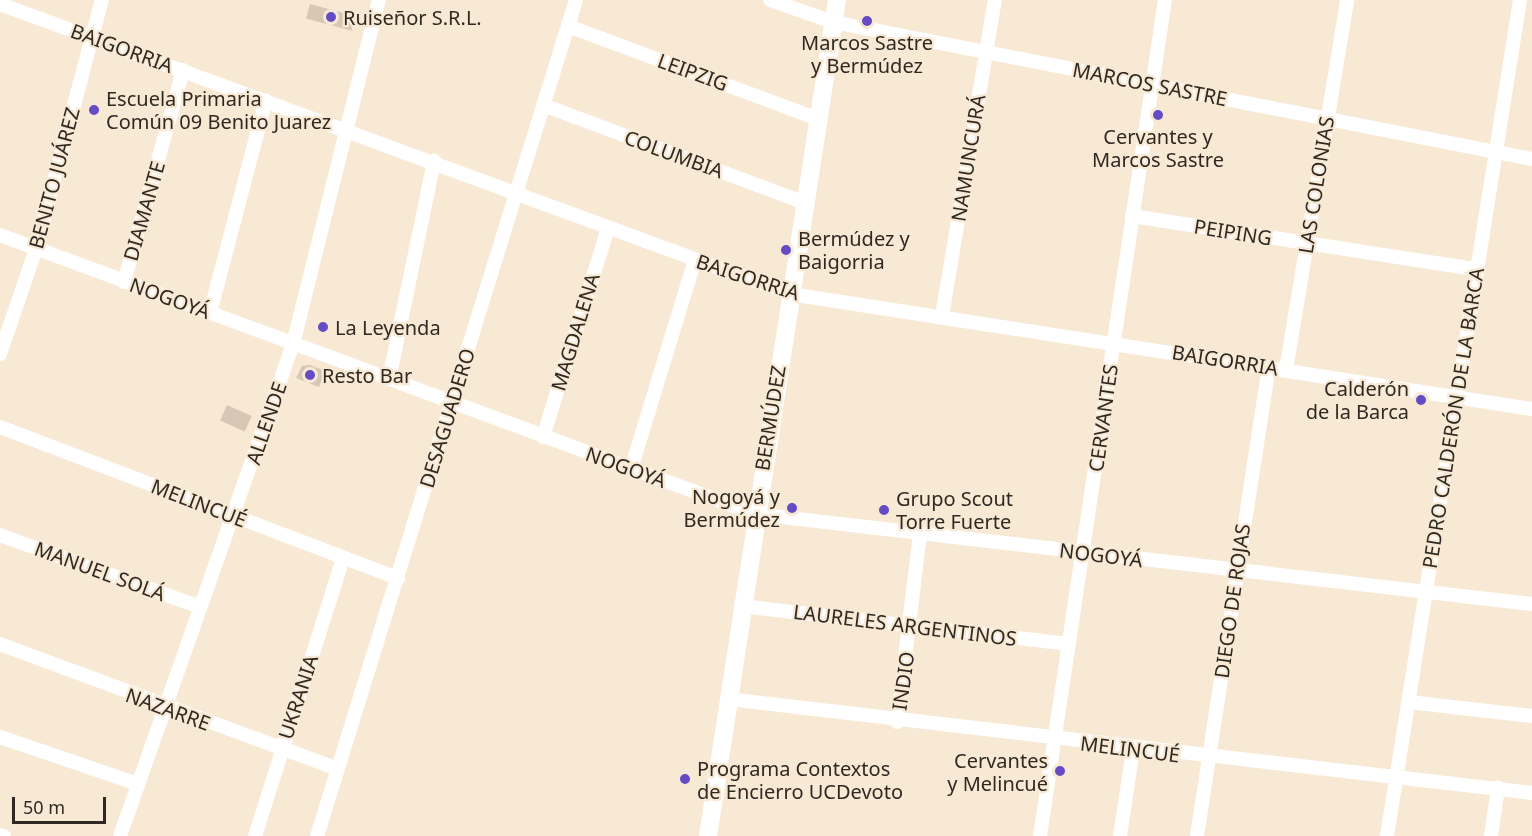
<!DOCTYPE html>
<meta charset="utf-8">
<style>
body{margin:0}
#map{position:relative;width:1532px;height:836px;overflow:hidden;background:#f8e9d5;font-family:"Noto Sans",sans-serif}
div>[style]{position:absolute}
.building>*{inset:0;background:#d7c8b5;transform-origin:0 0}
.minor>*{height:14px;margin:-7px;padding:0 7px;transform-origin:7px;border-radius:7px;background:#fff}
.tertiary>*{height:18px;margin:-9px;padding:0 9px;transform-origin:9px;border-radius:9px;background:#fff}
.dots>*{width:16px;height:16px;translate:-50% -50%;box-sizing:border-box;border:3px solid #f8e9d5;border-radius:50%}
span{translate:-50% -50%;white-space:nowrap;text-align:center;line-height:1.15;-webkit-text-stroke:4.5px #f8e9d5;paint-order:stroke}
.poi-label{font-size:20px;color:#2f2922}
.left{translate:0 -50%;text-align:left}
.right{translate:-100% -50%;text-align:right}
.street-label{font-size:20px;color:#2f2922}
.scale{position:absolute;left:12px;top:797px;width:94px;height:27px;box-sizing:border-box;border:3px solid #2f2922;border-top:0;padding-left:8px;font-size:18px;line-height:21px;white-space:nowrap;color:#2f2922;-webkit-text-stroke:4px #f8e9d5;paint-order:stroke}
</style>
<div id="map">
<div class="building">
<i style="left:310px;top:4px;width:47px;height:15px;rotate:15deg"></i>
<i style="clip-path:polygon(310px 365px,325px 371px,319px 387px,296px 378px,302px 366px)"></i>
<i style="left:227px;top:405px;width:27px;height:17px;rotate:24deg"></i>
</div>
<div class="minor">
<i style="left:770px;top:0;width:67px;rotate:19.2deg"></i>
<i style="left:833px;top:22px;width:712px;rotate:11.09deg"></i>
<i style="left:0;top:4px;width:842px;rotate:20.16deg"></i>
<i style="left:790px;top:294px;width:751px;rotate:8.81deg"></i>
<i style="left:568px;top:26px;width:267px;rotate:20.4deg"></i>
<i style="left:543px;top:105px;width:280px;rotate:20.5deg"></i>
<i style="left:1132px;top:216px;width:348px;rotate:8.8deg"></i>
<i style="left:0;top:235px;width:805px;rotate:20.28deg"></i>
<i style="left:755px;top:514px;width:782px;rotate:6.61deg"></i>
<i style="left:124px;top:282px;width:220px;rotate:-74.4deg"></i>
<i style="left:210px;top:313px;width:220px;rotate:-75.3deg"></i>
<i style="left:942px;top:316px;width:320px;rotate:-80.5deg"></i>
<i style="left:0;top:354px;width:111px;rotate:-71.1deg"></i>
<i style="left:36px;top:249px;width:258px;rotate:-75.2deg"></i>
<i style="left:1286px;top:370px;width:375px;rotate:-80.6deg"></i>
<i style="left:389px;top:379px;width:223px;rotate:-78.3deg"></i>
<i style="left:0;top:427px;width:426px;rotate:20.8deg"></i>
<i style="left:543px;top:437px;width:219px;rotate:-72.7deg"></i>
<i style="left:631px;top:469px;width:219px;rotate:-73deg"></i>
<i style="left:0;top:535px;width:213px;rotate:19.8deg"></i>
<i style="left:741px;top:606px;width:330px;rotate:6.6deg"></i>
<i style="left:0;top:644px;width:360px;rotate:20.3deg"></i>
<i style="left:728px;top:699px;width:809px;rotate:6.67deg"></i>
<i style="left:1409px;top:702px;width:124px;rotate:6.5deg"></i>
<i style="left:897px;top:722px;width:189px;rotate:-83deg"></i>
<i style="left:0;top:737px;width:146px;rotate:18.8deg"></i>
<i style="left:0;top:835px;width:4px;rotate:14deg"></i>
<i style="left:120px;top:836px;width:522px;rotate:-70.63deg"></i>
<i style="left:293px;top:344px;width:355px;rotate:-76deg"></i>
<i style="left:255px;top:836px;width:292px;rotate:-72.4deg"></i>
<i style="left:317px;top:836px;width:875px;rotate:-72.79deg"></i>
<i style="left:1040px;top:836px;width:845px;rotate:-81.5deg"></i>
<i style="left:1120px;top:836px;width:88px;rotate:-81.5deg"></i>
<i style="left:1197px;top:836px;width:474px;rotate:-81.3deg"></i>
<i style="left:1387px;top:836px;width:847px;rotate:-80.96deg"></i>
<i style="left:1491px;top:836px;width:49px;rotate:-81.7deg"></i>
</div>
<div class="tertiary">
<i style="left:708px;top:836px;width:846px;rotate:-81.23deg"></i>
</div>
<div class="dots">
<i style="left:331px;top:17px;background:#654bc4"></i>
<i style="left:867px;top:21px;background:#654bc4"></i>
<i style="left:94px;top:110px;background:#654bc4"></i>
<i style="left:1158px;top:115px;background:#654bc4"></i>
<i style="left:786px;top:250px;background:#654bc4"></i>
<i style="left:323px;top:327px;background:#654bc4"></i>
<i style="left:310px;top:375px;background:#654bc4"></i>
<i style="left:1421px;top:400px;background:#654bc4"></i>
<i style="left:792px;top:508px;background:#654bc4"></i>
<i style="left:884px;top:510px;background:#654bc4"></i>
<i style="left:1060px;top:771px;background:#654bc4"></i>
<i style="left:685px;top:779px;background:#654bc4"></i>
</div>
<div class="poi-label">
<span class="left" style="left:343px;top:17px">Ruiseñor S.R.L.</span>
<span style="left:867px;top:54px">Marcos Sastre<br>y Bermúdez</span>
<span class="left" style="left:106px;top:110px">Escuela Primaria<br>Común 09 Benito Juarez</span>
<span style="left:1158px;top:148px">Cervantes y<br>Marcos Sastre</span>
<span class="left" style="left:798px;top:250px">Bermúdez y<br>Baigorria</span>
<span class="left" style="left:335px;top:327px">La Leyenda</span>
<span class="left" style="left:322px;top:375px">Resto Bar</span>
<span class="right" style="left:1409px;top:400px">Calderón<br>de la Barca</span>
<span class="right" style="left:780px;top:508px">Nogoyá y<br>Bermúdez</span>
<span class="left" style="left:896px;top:510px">Grupo Scout<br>Torre Fuerte</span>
<span class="right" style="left:1048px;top:772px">Cervantes<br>y Melincué</span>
<span class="left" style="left:697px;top:780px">Programa Contextos<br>de Encierro UCDevoto</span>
</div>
<div class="street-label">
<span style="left:122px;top:48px;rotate:20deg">BAIGORRIA</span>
<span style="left:693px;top:72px;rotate:20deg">LEIPZIG</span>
<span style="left:1150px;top:84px;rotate:11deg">MARCOS SASTRE</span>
<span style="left:674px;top:154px;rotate:20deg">COLUMBIA</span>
<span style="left:968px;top:158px;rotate:-81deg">NAMUNCURÁ</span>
<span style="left:54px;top:178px;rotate:-75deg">BENITO JUÁREZ</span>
<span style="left:1316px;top:185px;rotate:-81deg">LAS COLONIAS</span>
<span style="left:144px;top:211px;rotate:-74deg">DIAMANTE</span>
<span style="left:1233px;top:232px;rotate:9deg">PEIPING</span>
<span style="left:748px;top:277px;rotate:18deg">BAIGORRIA</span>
<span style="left:170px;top:298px;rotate:20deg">NOGOYÁ</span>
<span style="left:575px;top:332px;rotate:-73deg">MAGDALENA</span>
<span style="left:1225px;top:360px;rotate:9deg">BAIGORRIA</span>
<span style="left:447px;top:418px;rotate:-73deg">DESAGUADERO</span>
<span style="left:770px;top:418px;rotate:-81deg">BERMÚDEZ</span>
<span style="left:1103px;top:418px;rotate:-82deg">CERVANTES</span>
<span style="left:1453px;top:418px;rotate:-81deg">PEDRO CALDERÓN DE LA BARCA</span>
<span style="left:266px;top:423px;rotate:-71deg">ALLENDE</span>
<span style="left:626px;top:467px;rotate:20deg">NOGOYÁ</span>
<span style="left:199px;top:503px;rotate:21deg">MELINCUÉ</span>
<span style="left:1101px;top:555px;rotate:7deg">NOGOYÁ</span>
<span style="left:100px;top:571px;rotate:20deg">MANUEL SOLÁ</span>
<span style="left:1232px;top:601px;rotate:-82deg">DIEGO DE ROJAS</span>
<span style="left:905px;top:625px;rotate:7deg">LAURELES ARGENTINOS</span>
<span style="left:903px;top:681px;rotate:-82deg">INDIO</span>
<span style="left:298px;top:697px;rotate:-72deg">UKRANIA</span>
<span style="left:168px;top:709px;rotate:20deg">NAZARRE</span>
<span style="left:1130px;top:749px;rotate:7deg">MELINCUÉ</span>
</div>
<div class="scale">50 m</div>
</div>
